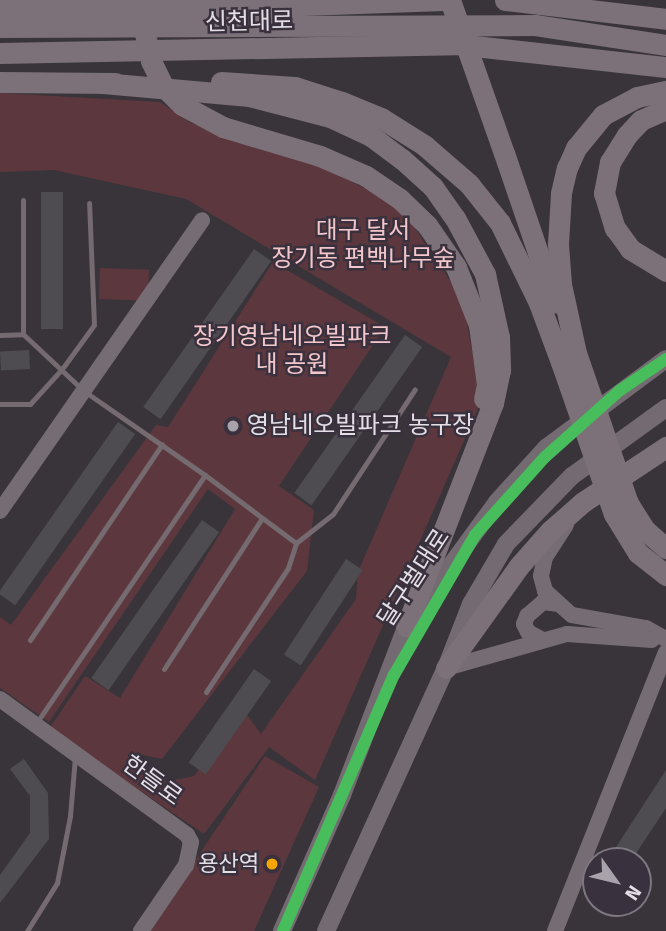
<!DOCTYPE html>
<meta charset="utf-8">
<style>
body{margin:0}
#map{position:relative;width:666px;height:931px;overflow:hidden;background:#38343a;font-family:"Fira Sans","Noto Sans KR",sans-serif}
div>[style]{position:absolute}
.green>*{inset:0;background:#5c383e;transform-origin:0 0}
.building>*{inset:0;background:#4e4c51;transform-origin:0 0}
.lane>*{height:5px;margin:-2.5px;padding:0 2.5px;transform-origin:2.5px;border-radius:2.5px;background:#746a70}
.secondary>*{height:16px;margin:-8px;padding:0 8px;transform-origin:8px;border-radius:8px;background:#766c73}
.primary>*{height:18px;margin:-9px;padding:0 9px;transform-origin:9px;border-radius:9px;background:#746a71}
.highway>*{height:21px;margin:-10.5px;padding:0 10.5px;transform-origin:10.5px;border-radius:10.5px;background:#7c7079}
.highway-bridge>*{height:21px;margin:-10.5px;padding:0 10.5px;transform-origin:10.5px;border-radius:10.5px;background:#7c7079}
.metro-1>*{height:12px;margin:-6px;padding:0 6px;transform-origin:6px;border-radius:6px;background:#48bd5b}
.dots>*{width:19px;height:19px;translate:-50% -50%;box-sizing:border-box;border:4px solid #39313d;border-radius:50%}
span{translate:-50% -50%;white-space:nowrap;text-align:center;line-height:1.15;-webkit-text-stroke:5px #39313d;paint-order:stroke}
.bus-label{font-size:22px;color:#e4dfe7}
.right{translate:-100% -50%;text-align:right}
.street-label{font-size:24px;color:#e4dfe7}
.park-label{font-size:24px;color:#f3c6cb}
.poi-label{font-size:24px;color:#e4dfe7}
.left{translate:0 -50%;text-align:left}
.north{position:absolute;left:582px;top:847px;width:70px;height:70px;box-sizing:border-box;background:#39313d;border:2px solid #7d7781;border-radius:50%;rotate:124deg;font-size:19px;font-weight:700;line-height:28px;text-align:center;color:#e4dfe7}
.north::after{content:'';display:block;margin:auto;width:24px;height:32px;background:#a8a3aa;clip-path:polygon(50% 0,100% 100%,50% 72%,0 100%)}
</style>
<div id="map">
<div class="green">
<i style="clip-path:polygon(0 93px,160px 102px,191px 123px,303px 157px,400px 206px,463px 300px,481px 402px,315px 780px,269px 747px,204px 834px,49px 729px,85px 676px,120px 698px,235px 509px,208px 489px,49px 722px,0 688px,0 617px,11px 625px,156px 425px,168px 427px,273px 262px,385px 327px,279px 486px,314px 510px,307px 571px,162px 759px,138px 754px,134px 760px,166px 782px,194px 776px,244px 711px,261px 734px,356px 599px,358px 572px,451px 357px,186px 199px,54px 170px,0 172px)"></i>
<i style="left:100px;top:268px;width:49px;height:31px;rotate:2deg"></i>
<i style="clip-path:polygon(265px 756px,319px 787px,254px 931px,148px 931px)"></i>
</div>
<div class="building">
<i style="left:41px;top:192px;width:22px;height:137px"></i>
<i style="left:254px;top:249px;width:21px;height:193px;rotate:35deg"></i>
<i style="left:405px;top:335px;width:21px;height:193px;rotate:35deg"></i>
<i style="left:29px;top:350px;width:19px;height:29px;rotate:87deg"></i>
<i style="left:118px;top:422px;width:21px;height:209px;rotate:35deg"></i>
<i style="left:202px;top:520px;width:21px;height:193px;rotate:35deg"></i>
<i style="left:346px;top:559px;width:20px;height:114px;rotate:33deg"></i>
<i style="left:254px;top:669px;width:21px;height:114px;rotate:35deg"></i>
<i style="clip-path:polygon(24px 759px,48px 793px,49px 839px,0 903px,0 875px,30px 833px,30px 796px,10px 769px)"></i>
<i style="clip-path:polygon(666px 770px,666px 808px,631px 861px,607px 861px)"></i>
</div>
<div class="lane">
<i style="left:23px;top:334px;width:134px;rotate:-90deg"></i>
<i style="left:0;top:335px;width:23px;rotate:-2deg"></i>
<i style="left:23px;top:334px;width:83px;rotate:43.1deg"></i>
<i style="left:84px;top:391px;width:147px;rotate:34.8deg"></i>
<i style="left:205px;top:475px;width:301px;rotate:124.2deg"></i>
<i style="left:0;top:404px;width:30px"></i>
<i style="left:30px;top:404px;width:47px;rotate:-47.6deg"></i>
<i style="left:62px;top:369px;width:54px;rotate:-54deg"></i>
<i style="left:94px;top:325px;width:122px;rotate:-92.3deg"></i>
<i style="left:205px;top:475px;width:114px;rotate:36.8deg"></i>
<i style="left:30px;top:640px;width:236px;rotate:-56deg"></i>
<i style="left:164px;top:669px;width:180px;rotate:-57deg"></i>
<i style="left:206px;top:692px;width:149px;rotate:-56.5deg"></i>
<i style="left:288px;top:568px;width:26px;rotate:-72deg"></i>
<i style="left:296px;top:543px;width:47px;rotate:-38.1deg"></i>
<i style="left:333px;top:514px;width:149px;rotate:-56.7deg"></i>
<i style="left:27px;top:931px;width:57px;rotate:-58deg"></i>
<i style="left:57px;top:883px;width:68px;rotate:-79deg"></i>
<i style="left:70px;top:816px;width:59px;rotate:-85.2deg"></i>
</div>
<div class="secondary">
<i style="left:0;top:511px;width:354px;rotate:-55.2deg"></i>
<i style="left:566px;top:525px;width:38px;rotate:123deg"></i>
<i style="left:545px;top:557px;width:19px;rotate:102deg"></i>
<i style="left:541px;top:576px;width:16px;rotate:75deg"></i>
<i style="left:545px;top:591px;width:36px;rotate:42deg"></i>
<i style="left:572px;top:615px;width:75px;rotate:10deg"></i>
<i style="left:646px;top:628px;width:23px;rotate:29deg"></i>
<i style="left:543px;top:640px;width:17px;rotate:-152deg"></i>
<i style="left:528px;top:632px;width:9px;rotate:-117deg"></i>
<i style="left:524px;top:624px;width:9px;rotate:-69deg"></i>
<i style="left:527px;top:616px;width:21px;rotate:-41deg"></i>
<i style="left:543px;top:602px;width:16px;rotate:7deg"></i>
<i style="left:446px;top:668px;width:126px;rotate:-15.7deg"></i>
<i style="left:567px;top:634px;width:85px;rotate:4deg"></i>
<i style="left:0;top:699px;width:231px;rotate:36deg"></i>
<i style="left:187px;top:835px;width:8px;rotate:60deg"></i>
<i style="left:191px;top:842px;width:24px;rotate:102deg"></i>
<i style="left:186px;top:865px;width:80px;rotate:124.3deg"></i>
<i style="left:555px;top:931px;width:300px;rotate:-68.3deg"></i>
</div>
<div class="primary">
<i style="left:282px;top:931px;width:149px;rotate:-66.2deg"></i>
<i style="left:342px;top:795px;width:180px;rotate:-69.1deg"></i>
<i style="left:406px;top:627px;width:155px;rotate:-53.9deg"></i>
<i style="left:497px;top:502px;width:73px;rotate:-47.8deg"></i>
<i style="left:546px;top:448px;width:149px;rotate:-36.6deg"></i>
<i style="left:326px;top:931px;width:289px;rotate:-65.5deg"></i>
<i style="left:446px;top:668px;width:69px;rotate:-68.7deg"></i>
<i style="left:471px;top:604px;width:69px;rotate:-59.7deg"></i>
<i style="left:506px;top:544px;width:95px;rotate:-45.9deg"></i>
<i style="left:572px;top:476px;width:116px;rotate:-35.9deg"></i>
</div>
<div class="highway">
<i style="left:505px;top:0;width:162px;rotate:6.7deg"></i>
<i style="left:0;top:6px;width:245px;rotate:0.2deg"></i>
<i style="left:245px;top:7px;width:199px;rotate:-2deg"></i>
<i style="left:0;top:27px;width:535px;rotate:-0.21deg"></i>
<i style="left:535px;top:25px;width:133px;rotate:8.7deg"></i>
<i style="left:0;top:53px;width:456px;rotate:-1.1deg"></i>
<i style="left:456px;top:44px;width:211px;rotate:6.3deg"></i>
<i style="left:0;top:82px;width:115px;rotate:0.5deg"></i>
<i style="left:221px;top:82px;width:74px;rotate:3.9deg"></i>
<i style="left:295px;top:87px;width:49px;rotate:17.7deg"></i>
<i style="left:342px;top:102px;width:42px;rotate:22.3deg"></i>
<i style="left:381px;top:118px;width:51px;rotate:32.1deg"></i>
<i style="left:424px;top:145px;width:60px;rotate:40.9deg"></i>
<i style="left:469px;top:184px;width:50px;rotate:51.5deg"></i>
<i style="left:500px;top:223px;width:89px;rotate:64deg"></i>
<i style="left:539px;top:303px;width:63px;rotate:69.6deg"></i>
<i style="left:103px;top:83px;width:147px;rotate:5.1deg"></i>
<i style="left:249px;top:96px;width:84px;rotate:14.5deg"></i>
<i style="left:330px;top:117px;width:45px;rotate:24.9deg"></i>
<i style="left:371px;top:136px;width:39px;rotate:37deg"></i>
<i style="left:402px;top:159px;width:42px;rotate:42.1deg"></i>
<i style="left:433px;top:187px;width:38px;rotate:55deg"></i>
<i style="left:455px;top:218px;width:64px;rotate:61.8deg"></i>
<i style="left:485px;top:274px;width:65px;rotate:77.5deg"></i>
<i style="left:499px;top:337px;width:33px;rotate:88deg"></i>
<i style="left:500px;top:370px;width:34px;rotate:102deg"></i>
<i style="left:493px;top:403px;width:240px;rotate:111.2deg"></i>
<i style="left:666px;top:109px;width:27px;rotate:156deg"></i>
<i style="left:641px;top:120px;width:21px;rotate:133deg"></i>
<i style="left:627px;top:135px;width:32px;rotate:122deg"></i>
<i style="left:610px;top:162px;width:32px;rotate:101deg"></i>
<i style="left:604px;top:193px;width:37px;rotate:73deg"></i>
<i style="left:615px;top:228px;width:26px;rotate:54deg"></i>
<i style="left:630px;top:249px;width:42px;rotate:31.4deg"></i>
<i style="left:223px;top:127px;width:101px;rotate:16.6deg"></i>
<i style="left:320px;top:156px;width:50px;rotate:23.5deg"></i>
<i style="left:366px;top:176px;width:41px;rotate:34.1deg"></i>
<i style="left:400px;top:199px;width:37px;rotate:44deg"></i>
<i style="left:427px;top:225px;width:51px;rotate:55.4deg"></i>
<i style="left:456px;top:267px;width:62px;rotate:68.4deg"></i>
<i style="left:479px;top:325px;width:61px;rotate:82.4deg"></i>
<i style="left:487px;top:385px;width:14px;rotate:102deg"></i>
<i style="left:504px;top:153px;width:158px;rotate:71.2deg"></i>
<i style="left:576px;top:353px;width:71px;rotate:-102.3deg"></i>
<i style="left:561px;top:284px;width:40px;rotate:-94.3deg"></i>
<i style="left:558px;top:244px;width:51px;rotate:-86.6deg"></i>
<i style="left:561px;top:193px;width:26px;rotate:-77deg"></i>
<i style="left:567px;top:168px;width:22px;rotate:-66deg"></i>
<i style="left:576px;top:148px;width:43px;rotate:-50.7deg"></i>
<i style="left:603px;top:115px;width:38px;rotate:-28deg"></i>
<i style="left:637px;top:97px;width:30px;rotate:-12deg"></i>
<i style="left:628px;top:503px;width:32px;rotate:58deg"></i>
<i style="left:645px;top:530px;width:28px;rotate:41deg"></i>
<i style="left:614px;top:514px;width:46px;rotate:58.4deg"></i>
<i style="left:638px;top:553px;width:36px;rotate:38deg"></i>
<i style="left:446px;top:668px;width:125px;rotate:-54.4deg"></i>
<i style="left:519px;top:566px;width:47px;rotate:-48.5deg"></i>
<i style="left:550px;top:531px;width:44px;rotate:-41.3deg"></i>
<i style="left:583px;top:502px;width:100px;rotate:-33.5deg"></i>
</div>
<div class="highway-bridge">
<i style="left:147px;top:0;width:21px;rotate:104deg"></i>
<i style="left:142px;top:20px;width:42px;rotate:77.6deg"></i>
<i style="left:151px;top:61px;width:28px;rotate:64deg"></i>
<i style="left:163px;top:86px;width:27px;rotate:45deg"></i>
<i style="left:182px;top:105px;width:47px;rotate:28.2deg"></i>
<i style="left:450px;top:0;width:162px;rotate:70.6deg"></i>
<i style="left:576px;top:353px;width:159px;rotate:70.9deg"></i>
<i style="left:561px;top:362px;width:161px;rotate:70.8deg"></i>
</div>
<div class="metro-1">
<i style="left:283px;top:931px;width:279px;rotate:-66.6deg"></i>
<i style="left:394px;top:675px;width:162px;rotate:-59.9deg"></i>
<i style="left:475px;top:535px;width:105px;rotate:-48.1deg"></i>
<i style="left:545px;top:457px;width:99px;rotate:-41.7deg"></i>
<i style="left:619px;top:391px;width:57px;rotate:-34.2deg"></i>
</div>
<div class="dots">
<i style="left:233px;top:426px;background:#a8a3aa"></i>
<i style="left:272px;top:864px;background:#f7a600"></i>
</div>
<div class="bus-label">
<span class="right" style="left:259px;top:864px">용산역</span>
</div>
<div class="street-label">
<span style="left:249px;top:22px;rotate:-1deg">신천대로</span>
<span style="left:414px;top:578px;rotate:-57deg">달구벌대로</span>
<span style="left:152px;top:781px;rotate:36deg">한들로</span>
</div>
<div class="park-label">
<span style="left:363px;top:245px">대구 달서<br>장기동 편백나무숲</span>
<span style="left:292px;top:351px">장기영남네오빌파크<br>내 공원</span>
</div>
<div class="poi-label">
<span class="left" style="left:247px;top:426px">영남네오빌파크 농구장</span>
</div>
<div class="north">N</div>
</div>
